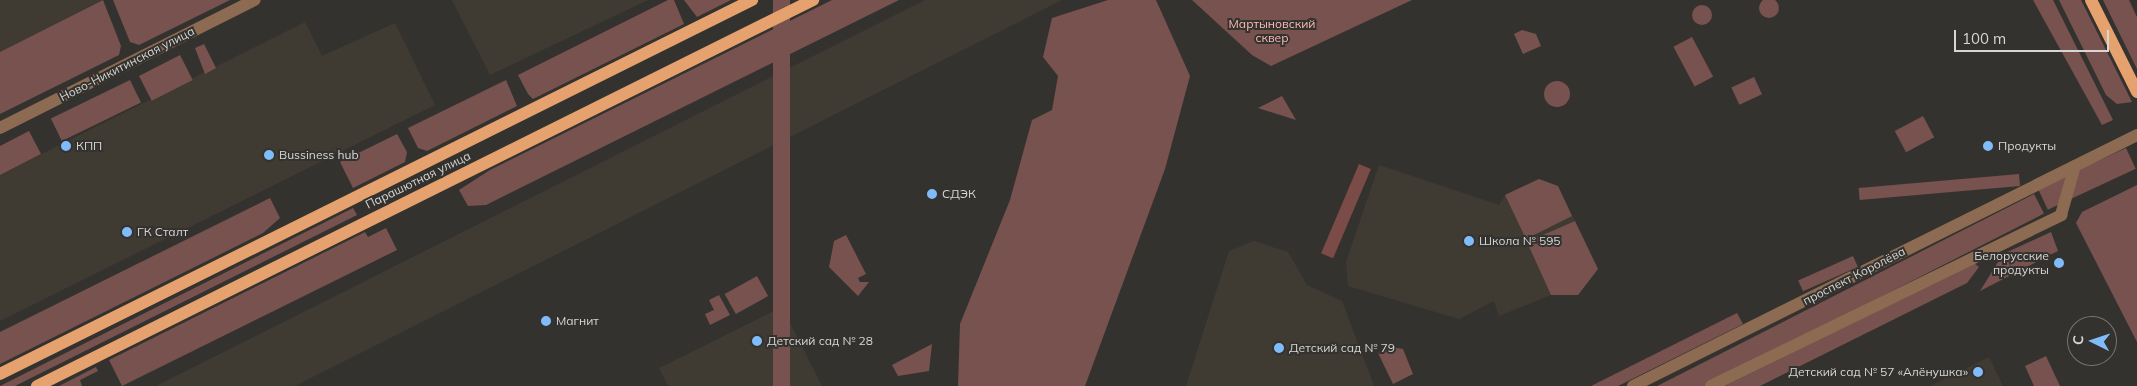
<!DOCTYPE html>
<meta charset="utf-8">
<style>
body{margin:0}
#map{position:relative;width:2137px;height:386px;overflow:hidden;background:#34322f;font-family:Mulish,sans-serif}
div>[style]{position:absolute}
.built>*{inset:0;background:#3f3b32}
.green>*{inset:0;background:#77524e;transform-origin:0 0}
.round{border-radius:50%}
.forest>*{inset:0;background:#7a4b47;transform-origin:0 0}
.minor>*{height:12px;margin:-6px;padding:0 6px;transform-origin:6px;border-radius:6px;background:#8c6b52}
.major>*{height:12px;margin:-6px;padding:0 6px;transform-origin:6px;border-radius:6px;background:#e5a16e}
.dots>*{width:14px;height:14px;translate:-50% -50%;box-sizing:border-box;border:2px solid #34322f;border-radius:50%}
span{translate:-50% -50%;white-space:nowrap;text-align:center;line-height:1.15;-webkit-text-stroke:4px #34322f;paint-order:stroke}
.park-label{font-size:12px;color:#fbbbb5}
.street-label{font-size:12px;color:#d7d6d4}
.poi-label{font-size:12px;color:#d7d6d4}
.left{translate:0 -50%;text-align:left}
.right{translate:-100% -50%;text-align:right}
.north{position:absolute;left:2067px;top:316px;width:50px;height:50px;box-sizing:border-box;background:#34322f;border:1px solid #757471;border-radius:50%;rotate:274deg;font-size:14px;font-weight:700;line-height:20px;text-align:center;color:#d7d6d4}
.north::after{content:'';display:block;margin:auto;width:18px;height:22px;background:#81bcfa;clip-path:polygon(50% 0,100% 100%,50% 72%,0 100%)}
.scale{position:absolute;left:1954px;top:30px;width:155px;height:22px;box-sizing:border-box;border:2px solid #d7d6d4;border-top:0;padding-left:6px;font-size:15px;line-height:18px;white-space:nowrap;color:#d7d6d4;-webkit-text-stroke:4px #34322f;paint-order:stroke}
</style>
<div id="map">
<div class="built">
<i style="clip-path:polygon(0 0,102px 0,0 52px)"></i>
<i style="clip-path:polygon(452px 0,648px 0,490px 75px)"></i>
<i style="clip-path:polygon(925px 0,1062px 0,295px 386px,156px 386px)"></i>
<i style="clip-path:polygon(305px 22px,322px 56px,395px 23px,435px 105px,0 321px,0 175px)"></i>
<i style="clip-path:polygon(1379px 165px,1499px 205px,1505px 195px,1539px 179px,1558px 186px,1598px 269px,1578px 295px,1551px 295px,1499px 316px,1494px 301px,1459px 319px,1348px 286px,1346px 262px)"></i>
<i style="clip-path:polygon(1254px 241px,1288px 252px,1307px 285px,1342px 301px,1374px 386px,1186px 386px,1229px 251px)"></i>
<i style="clip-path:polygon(782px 307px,822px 386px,668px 386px,659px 368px)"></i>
<i style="clip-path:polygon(1989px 357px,2003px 386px,1930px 386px)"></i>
</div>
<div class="green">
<i class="round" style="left:1759px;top:-2px;width:20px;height:20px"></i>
<i style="clip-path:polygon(103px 0,121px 46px,119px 55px,0 114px,0 52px)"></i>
<i style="clip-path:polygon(113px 0,230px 0,139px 45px,130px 42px)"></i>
<i style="clip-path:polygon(668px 0,674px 0,684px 24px,533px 99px,528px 94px,518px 75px)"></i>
<i style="clip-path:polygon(684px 0,731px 0,697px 17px)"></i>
<i style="left:773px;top:0;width:17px;height:460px"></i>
<i style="clip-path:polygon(832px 0,899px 0,486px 205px,468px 206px,459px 190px,490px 170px)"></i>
<i style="clip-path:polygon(1108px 0,1156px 0,1190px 76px,1165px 169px,1085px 386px,958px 386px,960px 324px,1010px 200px,1032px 120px,1052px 110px,1058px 76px,1043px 57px,1052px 18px)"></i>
<i style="clip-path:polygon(1192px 0,1412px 0,1271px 66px,1252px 55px)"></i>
<i style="clip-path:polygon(2033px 0,2053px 0,2113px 120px,2102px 125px)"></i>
<i style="clip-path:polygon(2059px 0,2081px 0,2132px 102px,2117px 104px,2106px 95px)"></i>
<i style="clip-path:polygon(2103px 0,2129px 0,2137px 17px,2137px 69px)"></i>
<i class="round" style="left:1692px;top:5px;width:20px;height:20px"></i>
<i style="clip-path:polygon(1522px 30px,1536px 34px,1541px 46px,1523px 54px,1514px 34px)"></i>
<i style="left:1692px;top:37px;width:45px;height:21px;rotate:62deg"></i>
<i style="clip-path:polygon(204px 44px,216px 68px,205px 74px,195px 48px)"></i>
<i style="left:180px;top:55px;width:28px;height:46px;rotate:63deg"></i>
<i style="left:1754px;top:77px;width:19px;height:25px;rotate:65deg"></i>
<i style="left:130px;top:80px;width:25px;height:88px;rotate:64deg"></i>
<i style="clip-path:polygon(506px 80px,517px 106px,427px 151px,418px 148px,408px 128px)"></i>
<i class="round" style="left:1544px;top:81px;width:26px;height:26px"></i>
<i style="clip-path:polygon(1282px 96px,1296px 120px,1258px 108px)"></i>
<i style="left:1923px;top:116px;width:24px;height:32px;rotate:62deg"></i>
<i style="clip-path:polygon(29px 131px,41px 154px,0 175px,0 146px)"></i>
<i style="clip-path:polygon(397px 134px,407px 152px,405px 162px,353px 188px,340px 162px)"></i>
<i style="left:2126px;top:148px;width:23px;height:97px;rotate:65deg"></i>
<i style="left:2019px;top:174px;width:12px;height:161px;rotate:85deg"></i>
<i style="clip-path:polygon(1539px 179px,1558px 186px,1572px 216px,1526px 239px,1505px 195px)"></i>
<i style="clip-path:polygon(2137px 185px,2137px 342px,2076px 223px,2082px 212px)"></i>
<i style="left:2034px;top:194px;width:22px;height:431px;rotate:63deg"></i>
<i style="clip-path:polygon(270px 198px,280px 218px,263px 233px,0 364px,0 332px)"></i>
<i style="clip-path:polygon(353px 208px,357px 215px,15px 386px,0 386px)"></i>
<i style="clip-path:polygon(1575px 221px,1598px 269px,1578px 295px,1551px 295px,1527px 242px)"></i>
<i style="clip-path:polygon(386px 228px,397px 250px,122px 386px,109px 360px,365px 232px,368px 237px)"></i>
<i style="clip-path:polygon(2051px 232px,2058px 251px,1980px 291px,2003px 254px)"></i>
<i style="clip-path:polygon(846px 235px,866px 274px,858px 278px,860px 282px,869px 282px,858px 296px,829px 267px,834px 241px)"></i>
<i style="left:1853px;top:256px;width:12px;height:60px;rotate:66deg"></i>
<i style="clip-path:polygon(1974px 263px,1979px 267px,1967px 283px,1760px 386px,1725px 386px)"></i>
<i style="left:757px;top:276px;width:23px;height:37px;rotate:61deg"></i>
<i style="clip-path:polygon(719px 295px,730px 315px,710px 325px,705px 314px,714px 310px,709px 300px)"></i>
<i style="clip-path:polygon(1737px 313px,1743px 324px,1618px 386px,1591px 386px)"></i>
<i style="clip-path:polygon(932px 344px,929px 371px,898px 376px,892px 365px)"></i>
<i style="clip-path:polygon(1392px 347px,1403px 349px,1413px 374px,1393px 384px,1378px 353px)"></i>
<i style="clip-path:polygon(2046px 356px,2060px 386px,2034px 386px,2025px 366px)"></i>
<i style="clip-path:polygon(96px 367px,98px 371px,80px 380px,82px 386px,59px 386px)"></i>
</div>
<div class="forest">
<i style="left:1359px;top:164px;width:13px;height:97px;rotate:23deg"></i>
</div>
<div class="minor">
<i style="left:0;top:128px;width:285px;rotate:-26.7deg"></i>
<i style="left:1633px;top:386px;width:563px;rotate:-26.47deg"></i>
<i style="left:1711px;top:386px;width:390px;rotate:-26deg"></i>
<i style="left:2061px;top:215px;width:51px;rotate:-74.1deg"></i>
</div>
<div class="major">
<i style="left:2091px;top:0;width:103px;rotate:63.4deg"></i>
<i style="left:0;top:374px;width:840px;rotate:-26.44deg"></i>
<i style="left:37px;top:386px;width:867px;rotate:-26.45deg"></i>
</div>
<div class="dots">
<i style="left:66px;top:146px;background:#81bcfa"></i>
<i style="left:1988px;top:146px;background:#81bcfa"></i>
<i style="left:269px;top:155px;background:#81bcfa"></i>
<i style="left:932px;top:194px;background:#81bcfa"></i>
<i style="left:127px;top:232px;background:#81bcfa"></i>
<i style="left:1469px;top:241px;background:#81bcfa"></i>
<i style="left:2059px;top:263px;background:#81bcfa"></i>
<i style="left:546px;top:321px;background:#81bcfa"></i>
<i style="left:757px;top:341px;background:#81bcfa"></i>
<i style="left:1279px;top:348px;background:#81bcfa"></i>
<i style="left:1978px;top:372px;background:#81bcfa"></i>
</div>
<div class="park-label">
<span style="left:1272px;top:31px">Мартыновский<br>сквер</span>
</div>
<div class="street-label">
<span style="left:127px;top:64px;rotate:-27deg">Ново-Никитинская улица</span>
<span style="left:418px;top:180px;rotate:-26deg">Парашютная улица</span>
<span style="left:1854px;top:276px;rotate:-27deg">проспект Королёва</span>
</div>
<div class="poi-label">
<span class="left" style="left:76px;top:146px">КПП</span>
<span class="left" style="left:1998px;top:146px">Продукты</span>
<span class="left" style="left:279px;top:155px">Bussiness hub</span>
<span class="left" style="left:942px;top:194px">СДЭК</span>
<span class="left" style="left:137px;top:232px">ГК Сталт</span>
<span class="left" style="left:1479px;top:241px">Школа № 595</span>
<span class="right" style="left:2049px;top:263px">Белорусские<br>продукты</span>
<span class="left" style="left:556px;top:321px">Магнит</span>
<span class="left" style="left:767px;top:341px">Детский сад № 28</span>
<span class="left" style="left:1289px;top:348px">Детский сад № 79</span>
<span class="right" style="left:1968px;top:372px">Детский сад № 57 «Алёнушка»</span>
</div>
<div class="north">С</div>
<div class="scale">100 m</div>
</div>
